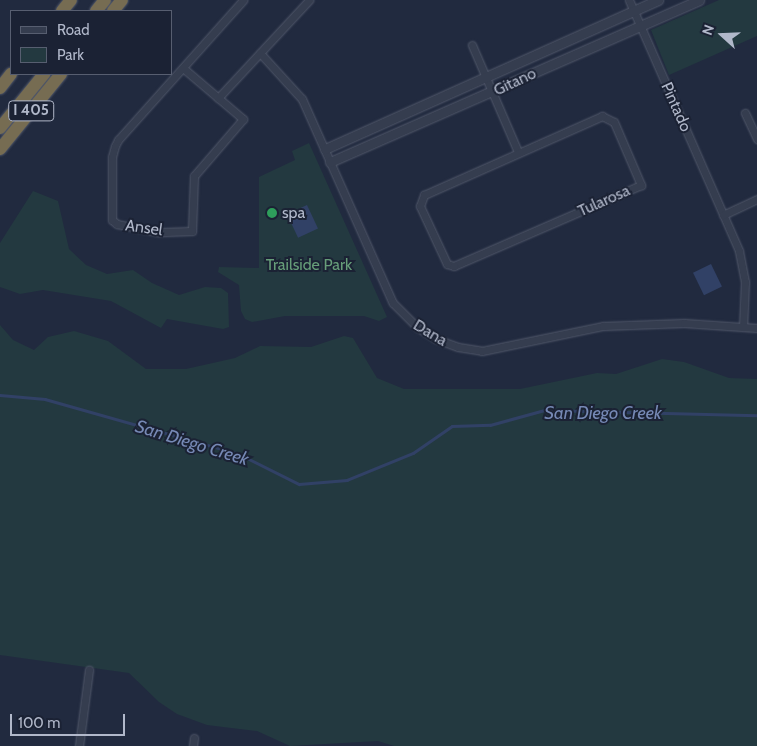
<!DOCTYPE html>
<style>
body{margin:0}
#map{position:relative;width:757px;height:746px;overflow:hidden;background:#212a3f;font-family:Cabin,sans-serif}
div>[style]{position:absolute}
.green>*{inset:0;background:#233940}
.water>*{inset:0;background:#314166;transform-origin:0 0}
.stream>*{height:2.5px;margin:-1.25px;padding:0 1.25px;transform-origin:1.25px;border-radius:1.25px;background:#314166}
.roads{filter:drop-shadow(0 0 1px #51586a) drop-shadow(0 0 1px #51586a)}
.minor>*{height:7px;margin:-3.5px;padding:0 3.5px;transform-origin:3.5px;border-radius:3.5px;background:#353d4f}
.tertiary>*{height:9px;margin:-4.5px;padding:0 4.5px;transform-origin:4.5px;border-radius:4.5px;background:#353d4f}
.motorway>*{height:12px;margin:-6px;padding:0 6px;transform-origin:6px;border-radius:6px;background:#766c52}
.dots>*{width:14px;height:14px;translate:-50% -50%;box-sizing:border-box;border:2px solid #1b2234;border-radius:50%}
span{translate:-50% -50%;white-space:nowrap;text-align:center;line-height:1.15;-webkit-text-stroke:4px #1b2234;paint-order:stroke}
.shield-label span{padding:1px 4px;background:#1b2234;border:1px solid;border-radius:4px;-webkit-text-stroke-width:0}
.shield-label{font-size:15px;color:#b1b8ca;font-weight:700}
.street-label{font-size:16px;color:#b1b8ca}
.poi-label{font-size:16px;color:#b1b8ca}
.left{translate:0 -50%;text-align:left}
.park-label{font-size:16px;color:#669d79}
.water-label{font-size:18px;color:#7689b5;font-style:italic}
.legend{position:absolute;left:10px;top:10px;width:162px;height:65px;box-sizing:border-box;background:#1b2234;border:1px solid #575e70;margin:0;padding:6px 9px;list-style:none;font-size:15px;color:#b1b8ca}
.legend li{display:flex;align-items:center;gap:10px;height:25px}
.legend b{width:25px;border:1px solid #575e70}
.north{position:absolute;left:697px;top:10px;width:50px;height:50px;-webkit-text-stroke:4px #1b2234;paint-order:stroke;rotate:290deg;font-size:14px;font-weight:700;line-height:20px;text-align:center;color:#b1b8ca}
.north::after{content:'';display:block;margin:auto;width:18px;height:22px;background:#b1b8ca;clip-path:polygon(50% 0,100% 100%,50% 72%,0 100%)}
.scale{position:absolute;left:10px;top:714px;width:115px;height:22px;box-sizing:border-box;border:2px solid #b1b8ca;border-top:0;padding-left:6px;font-size:15px;line-height:18px;white-space:nowrap;color:#b1b8ca;-webkit-text-stroke:4px #1b2234;paint-order:stroke}
</style>
<div id="map">
<div class="green">
<i style="clip-path:polygon(719px 0,757px 0,757px 36px,669px 75px,651px 30px)"></i>
<i style="clip-path:polygon(309px 143px,387px 317px,379px 321px,364px 316px,285px 316px,252px 322px,245px 319px,241px 311px,239px 285px,218px 272px,219px 267px,259px 268px,259px 177px,295px 160px,292px 151px)"></i>
<i style="clip-path:polygon(33px 191px,58px 201px,69px 249px,86px 265px,107px 274px,133px 270px,152px 283px,179px 295px,205px 287px,221px 288px,228px 293px,229px 327px,223px 329px,167px 319px,161px 328px,111px 301px,43px 290px,20px 294px,0 287px,0 243px)"></i>
<i style="clip-path:polygon(0 325px,13px 340px,34px 350px,48px 337px,74px 331px,108px 341px,146px 369px,186px 369px,235px 358px,260px 346px,311px 347px,344px 336px,353px 338px,377px 378px,404px 389px,520px 389px,597px 373px,616px 374px,662px 359px,684px 362px,729px 378px,757px 379px,757px 746px,394px 746px,378px 741px,290px 746px,257px 731px,207px 725px,177px 714px,159px 702px,129px 673px,0 655px)"></i>
</div>
<div class="water">
<i style="left:307px;top:205px;width:26px;height:22px;rotate:65deg"></i>
<i style="left:711px;top:264px;width:25px;height:20px;rotate:64deg"></i>
</div>
<div class="stream">
<i style="left:0;top:395px;width:45px;rotate:5.1deg"></i>
<i style="left:45px;top:399px;width:202px;rotate:15.8deg"></i>
<i style="left:239px;top:454px;width:67px;rotate:26.6deg"></i>
<i style="left:299px;top:484px;width:48px;rotate:-4.8deg"></i>
<i style="left:347px;top:480px;width:71px;rotate:-22.2deg"></i>
<i style="left:413px;top:453px;width:47px;rotate:-34.7deg"></i>
<i style="left:452px;top:426px;width:38px;rotate:-2deg"></i>
<i style="left:490px;top:425px;width:57px;rotate:-15.3deg"></i>
<i style="left:545px;top:410px;width:212px;rotate:1.4deg"></i>
</div>
<div class="roads">
<div class="minor">
<i style="left:629px;top:0;width:274px;rotate:66.3deg"></i>
<i style="left:739px;top:251px;width:32px;rotate:79deg"></i>
<i style="left:745px;top:282px;width:45px;rotate:92.5deg"></i>
<i style="left:472px;top:45px;width:116px;rotate:66.7deg"></i>
<i style="left:260px;top:53px;width:62px;rotate:47.6deg"></i>
<i style="left:302px;top:99px;width:223px;rotate:66deg"></i>
<i style="left:393px;top:303px;width:34px;rotate:45deg"></i>
<i style="left:417px;top:327px;width:22px;rotate:32deg"></i>
<i style="left:436px;top:339px;width:23px;rotate:20deg"></i>
<i style="left:458px;top:347px;width:24px;rotate:9deg"></i>
<i style="left:482px;top:351px;width:124px;rotate:-11.7deg"></i>
<i style="left:603px;top:326px;width:81px;rotate:-2.1deg"></i>
<i style="left:684px;top:323px;width:73px;rotate:3.9deg"></i>
<i style="left:183px;top:68px;width:79px;rotate:40.4deg"></i>
<i style="left:243px;top:119px;width:75px;rotate:130.7deg"></i>
<i style="left:194px;top:176px;width:55px;rotate:92.1deg"></i>
<i style="left:192px;top:231px;width:34px;rotate:178deg"></i>
<i style="left:158px;top:232px;width:42px;rotate:-169deg"></i>
<i style="left:117px;top:224px;width:6px;rotate:-141deg"></i>
<i style="left:112px;top:220px;width:63px;rotate:-90deg"></i>
<i style="left:112px;top:157px;width:11px;rotate:-75deg"></i>
<i style="left:115px;top:146px;width:7px;rotate:-63deg"></i>
<i style="left:118px;top:140px;width:188px;rotate:-48.2deg"></i>
<i style="left:218px;top:98px;width:134px;rotate:-47.1deg"></i>
<i style="left:745px;top:113px;width:29px;rotate:65deg"></i>
<i style="left:602px;top:116px;width:13px;rotate:27deg"></i>
<i style="left:614px;top:122px;width:69px;rotate:66.8deg"></i>
<i style="left:641px;top:185px;width:204px;rotate:156.6deg"></i>
<i style="left:454px;top:266px;width:7px;rotate:-164deg"></i>
<i style="left:447px;top:264px;width:64px;rotate:-115deg"></i>
<i style="left:420px;top:206px;width:12px;rotate:-70deg"></i>
<i style="left:424px;top:195px;width:195px;rotate:-23.9deg"></i>
<i style="left:723px;top:215px;width:38px;rotate:-25deg"></i>
<i style="left:79px;top:746px;width:77px;rotate:-82.5deg"></i>
<i style="left:193px;top:746px;width:8px;rotate:-83deg"></i>
</div>
<div class="tertiary">
<i style="left:325px;top:149px;width:365px;rotate:-24.1deg"></i>
<i style="left:330px;top:162px;width:403px;rotate:-23.7deg"></i>
</div>
<div class="motorway">
<i style="left:62px;top:11px;width:14px;rotate:-51deg"></i>
<i style="left:96px;top:11px;width:14px;rotate:-51deg"></i>
<i style="left:113px;top:11px;width:14px;rotate:-51deg"></i>
<i style="left:0;top:88px;width:18px;rotate:-52deg"></i>
<i style="left:0;top:128px;width:70px;rotate:-50.8deg"></i>
<i style="left:0;top:149px;width:97px;rotate:-50.9deg"></i>
</div>
</div>
<div class="dots">
<i style="left:272px;top:213px;background:#2e9e5b"></i>
</div>
<div class="shield-label">
<span style="left:31px;top:111px">I 405</span>
</div>
<div class="street-label">
<span style="left:515px;top:82px;rotate:-25deg">Gitano</span>
<span style="left:676px;top:107px;rotate:66deg">Pintado</span>
<span style="left:604px;top:201px;rotate:-24deg">Tularosa</span>
<span style="left:144px;top:228px;rotate:8deg">Ansel</span>
<span style="left:430px;top:333px;rotate:31deg">Dana</span>
</div>
<div class="poi-label">
<span class="left" style="left:282px;top:213px">spa</span>
</div>
<div class="park-label">
<span style="left:309px;top:265px">Trailside Park</span>
</div>
<div class="water-label">
<span style="left:603px;top:413px">San Diego Creek</span>
<span style="left:192px;top:443px;rotate:17deg">San Diego Creek</span>
</div>
<ul class="legend">
<li><b style="height:6px;background:#353d4f"></b>Road</li>
<li><b style="height:14px;background:#233940"></b>Park</li>
</ul>
<div class="north">N</div>
<div class="scale">100 m</div>
</div>
